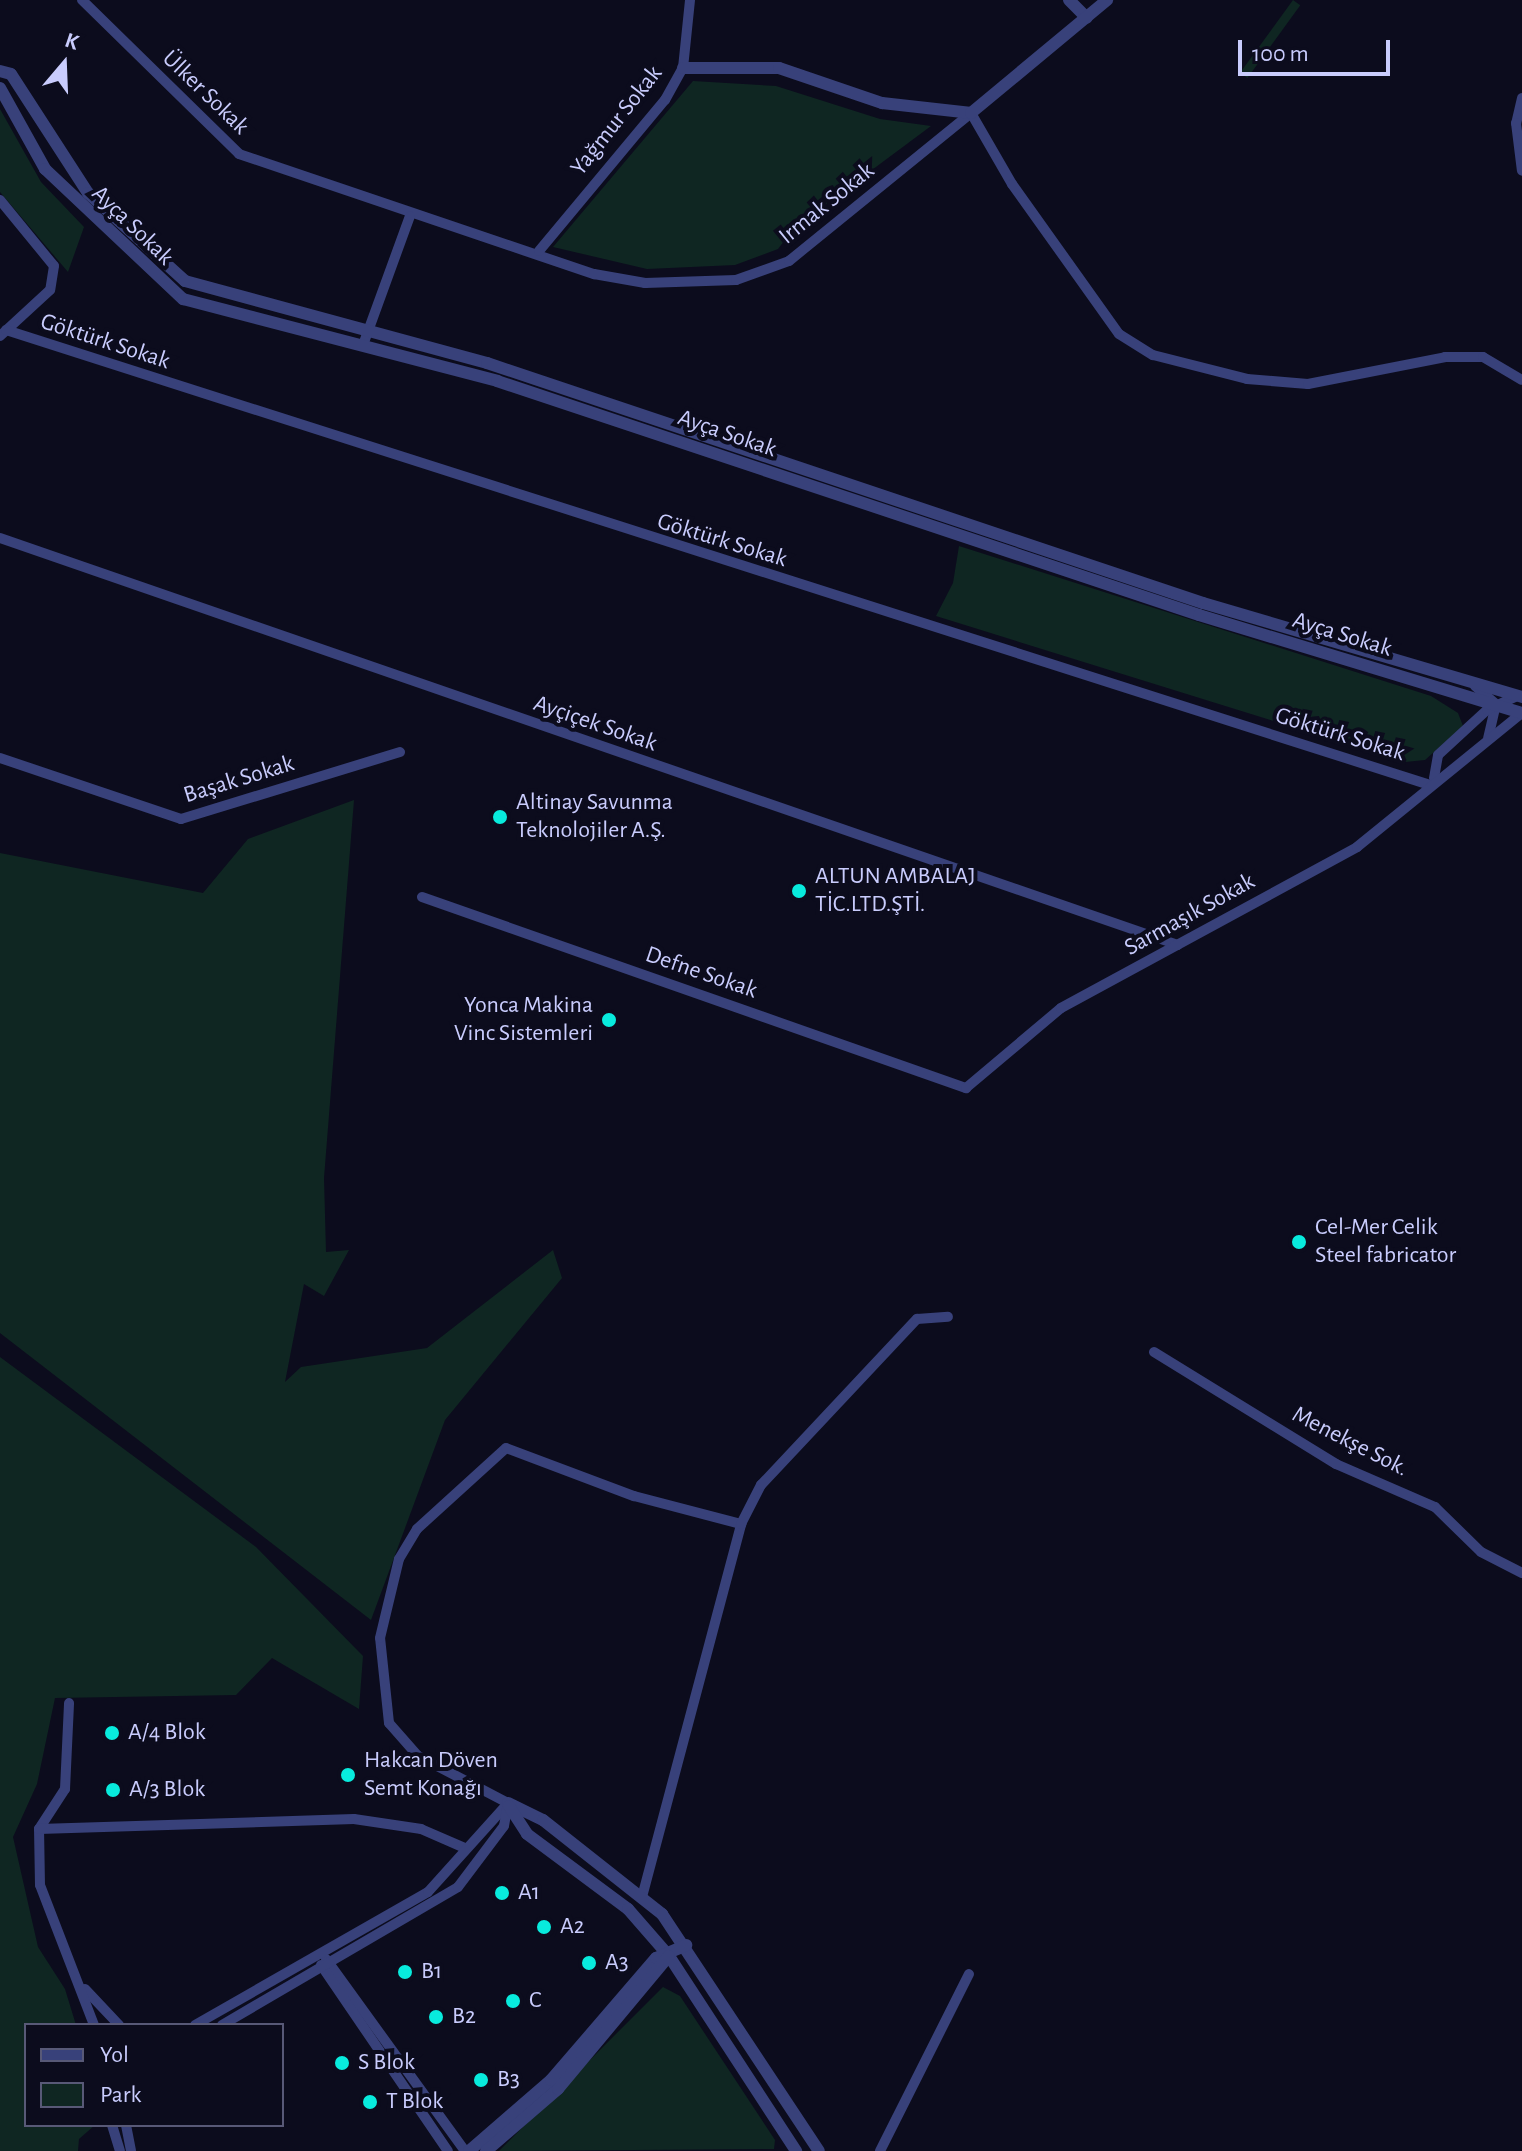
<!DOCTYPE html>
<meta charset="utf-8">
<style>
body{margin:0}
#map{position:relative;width:1522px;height:2151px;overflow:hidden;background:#0c0c1d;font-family:"Alegreya Sans",sans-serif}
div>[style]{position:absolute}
.green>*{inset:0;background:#0f2622;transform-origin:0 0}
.minor>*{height:10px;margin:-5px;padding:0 5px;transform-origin:5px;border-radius:5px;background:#38417a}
.tertiary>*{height:12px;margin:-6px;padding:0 6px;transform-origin:6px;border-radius:6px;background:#38417a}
.dots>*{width:22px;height:22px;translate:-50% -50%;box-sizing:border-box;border:4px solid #0c0c1d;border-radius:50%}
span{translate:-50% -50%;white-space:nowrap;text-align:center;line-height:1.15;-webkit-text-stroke:8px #0c0c1d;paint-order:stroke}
.street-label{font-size:24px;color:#c9ccfd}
.poi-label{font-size:24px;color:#c9ccfd}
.left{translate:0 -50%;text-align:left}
.right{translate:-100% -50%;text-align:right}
.legend{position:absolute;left:24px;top:2023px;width:260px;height:104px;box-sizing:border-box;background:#0c0c1d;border:2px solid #585977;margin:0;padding:10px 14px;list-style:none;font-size:24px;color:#c9ccfd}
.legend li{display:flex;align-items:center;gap:16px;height:40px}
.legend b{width:40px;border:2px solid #585977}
.north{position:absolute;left:24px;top:24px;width:80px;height:80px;-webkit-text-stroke:6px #0c0c1d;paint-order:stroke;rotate:19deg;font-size:22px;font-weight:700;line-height:32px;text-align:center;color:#c9ccfd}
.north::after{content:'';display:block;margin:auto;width:28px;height:36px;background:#c9ccfd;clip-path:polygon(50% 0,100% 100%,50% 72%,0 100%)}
.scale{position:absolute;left:1238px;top:40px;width:152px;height:36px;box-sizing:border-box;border:4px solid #c9ccfd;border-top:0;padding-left:10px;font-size:24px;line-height:28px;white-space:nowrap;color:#c9ccfd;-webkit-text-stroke:6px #0c0c1d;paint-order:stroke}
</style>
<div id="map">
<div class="green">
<i style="left:1293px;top:0;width:9px;height:90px;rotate:36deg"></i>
<i style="clip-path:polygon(693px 81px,776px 86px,880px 119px,931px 126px,794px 228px,778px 249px,735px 265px,647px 269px,553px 247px)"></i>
<i style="clip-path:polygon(0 109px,41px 182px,84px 227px,68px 272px,0 192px)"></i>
<i style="clip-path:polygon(959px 546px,1431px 696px,1458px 713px,1463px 726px,1425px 760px,1405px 762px,936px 616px,953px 583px)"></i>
<i style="clip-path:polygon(354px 800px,324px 1178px,326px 1252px,349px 1250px,324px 1296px,304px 1284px,285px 1382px,301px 1367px,427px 1348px,553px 1250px,562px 1278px,445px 1420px,371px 1620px,0 1333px,0 853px,203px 893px,248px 839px)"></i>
<i style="clip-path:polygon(0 1357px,256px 1547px,363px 1656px,359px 1709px,272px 1658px,236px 1695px,55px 1698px,37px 1784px,13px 1837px,38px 1947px,65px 1989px,76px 2025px,26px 2025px,26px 2125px,95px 2125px,79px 2139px,78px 2151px,0 2151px)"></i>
<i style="clip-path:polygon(663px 1987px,680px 1996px,775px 2140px,774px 2149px,499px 2151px)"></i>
</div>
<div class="minor">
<i style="left:82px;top:0;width:220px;rotate:44.4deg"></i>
<i style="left:239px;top:154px;width:375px;rotate:18.7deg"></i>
<i style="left:594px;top:274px;width:52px;rotate:10deg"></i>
<i style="left:645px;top:283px;width:91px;rotate:-1.9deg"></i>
<i style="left:736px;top:280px;width:56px;rotate:-19.7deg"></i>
<i style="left:789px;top:261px;width:235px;rotate:-39.1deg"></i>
<i style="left:971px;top:113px;width:82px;rotate:60deg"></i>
<i style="left:1012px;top:184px;width:184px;rotate:54.5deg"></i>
<i style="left:1119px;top:334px;width:40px;rotate:32deg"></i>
<i style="left:1153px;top:355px;width:97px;rotate:14.3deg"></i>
<i style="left:1247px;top:379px;width:61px;rotate:4.7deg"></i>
<i style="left:1308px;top:384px;width:140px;rotate:-11.1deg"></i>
<i style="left:1445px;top:357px;width:38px"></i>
<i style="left:1483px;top:357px;width:45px;rotate:30.5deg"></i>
<i style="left:1522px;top:98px;width:26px;rotate:103deg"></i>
<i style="left:1516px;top:123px;width:48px;rotate:82.9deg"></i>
<i style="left:0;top:200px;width:85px;rotate:50.7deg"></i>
<i style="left:54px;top:266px;width:24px;rotate:99deg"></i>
<i style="left:50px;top:290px;width:68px;rotate:137.4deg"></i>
<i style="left:539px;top:251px;width:197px;rotate:-50.2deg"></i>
<i style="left:665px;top:100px;width:37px;rotate:-61deg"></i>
<i style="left:683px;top:68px;width:68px;rotate:-84.1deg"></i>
<i style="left:6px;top:330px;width:1492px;rotate:17.72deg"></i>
<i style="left:363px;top:345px;width:137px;rotate:-70deg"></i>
<i style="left:0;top:538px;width:1246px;rotate:19.06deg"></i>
<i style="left:1475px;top:686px;width:28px;rotate:41deg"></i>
<i style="left:1496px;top:704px;width:35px;rotate:103deg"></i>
<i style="left:0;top:758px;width:191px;rotate:18.6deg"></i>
<i style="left:181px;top:819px;width:229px;rotate:-17deg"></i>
<i style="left:1434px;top:778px;width:23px;rotate:-80deg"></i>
<i style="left:1438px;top:755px;width:67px;rotate:-42.6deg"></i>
<i style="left:1487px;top:710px;width:31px;rotate:-25deg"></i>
<i style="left:422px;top:897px;width:577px;rotate:19.35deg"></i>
<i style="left:966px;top:1088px;width:124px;rotate:-40.1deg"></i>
<i style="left:1061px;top:1008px;width:337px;rotate:-28.5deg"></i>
<i style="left:1357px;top:847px;width:213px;rotate:-39.1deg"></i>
<i style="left:1154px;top:1352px;width:214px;rotate:31.6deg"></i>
<i style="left:1336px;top:1464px;width:108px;rotate:23.5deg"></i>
<i style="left:1435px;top:1507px;width:64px;rotate:44.4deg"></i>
<i style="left:1481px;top:1552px;width:46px;rotate:27.1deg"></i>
<i style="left:508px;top:1803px;width:102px;rotate:-152.4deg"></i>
<i style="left:418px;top:1756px;width:44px;rotate:-131.3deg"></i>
<i style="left:389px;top:1723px;width:85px;rotate:-96deg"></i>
<i style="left:380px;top:1638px;width:81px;rotate:-76.5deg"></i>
<i style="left:399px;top:1559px;width:35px;rotate:-59deg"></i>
<i style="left:417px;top:1529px;width:120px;rotate:-42.3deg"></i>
<i style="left:506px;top:1448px;width:137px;rotate:20.6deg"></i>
<i style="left:634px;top:1496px;width:111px;rotate:14.7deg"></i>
<i style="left:39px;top:1829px;width:48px;rotate:-57deg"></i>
<i style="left:65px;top:1789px;width:86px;rotate:-87.3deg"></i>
<i style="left:642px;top:1897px;width:386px;rotate:-75.1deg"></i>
<i style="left:741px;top:1524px;width:44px;rotate:-62.9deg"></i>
<i style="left:761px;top:1485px;width:228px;rotate:-46.8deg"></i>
<i style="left:917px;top:1319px;width:31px;rotate:-4deg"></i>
<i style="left:326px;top:1959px;width:237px;rotate:54.1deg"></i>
<i style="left:321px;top:1965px;width:225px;rotate:55.7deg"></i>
<i style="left:85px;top:1989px;width:50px;rotate:46.6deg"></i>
<i style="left:94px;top:2025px;width:150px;rotate:-111.1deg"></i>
<i style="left:40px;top:1885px;width:56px;rotate:-91deg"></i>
<i style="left:39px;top:1829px;width:315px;rotate:-1.8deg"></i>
<i style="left:354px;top:1819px;width:68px;rotate:8.5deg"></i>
<i style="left:421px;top:1829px;width:48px;rotate:23.4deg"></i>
<i style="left:195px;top:2025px;width:268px;rotate:-29.7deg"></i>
<i style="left:428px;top:1892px;width:120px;rotate:-48deg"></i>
<i style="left:222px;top:2025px;width:273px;rotate:-30.3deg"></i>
<i style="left:458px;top:1887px;width:76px;rotate:-53deg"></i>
<i style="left:504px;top:1826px;width:23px;rotate:-80deg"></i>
<i style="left:112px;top:2125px;width:27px;rotate:73deg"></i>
<i style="left:126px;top:2125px;width:26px;rotate:79deg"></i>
<i style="left:880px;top:2151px;width:198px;rotate:-63.3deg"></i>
</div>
<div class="tertiary">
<i style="left:1069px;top:0;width:25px;rotate:45deg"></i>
<i style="left:683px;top:68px;width:96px"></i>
<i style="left:779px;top:68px;width:109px;rotate:18.8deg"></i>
<i style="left:882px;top:103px;width:90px;rotate:6.4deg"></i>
<i style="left:971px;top:113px;width:177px;rotate:-39.7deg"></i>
<i style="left:0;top:71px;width:11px;rotate:15deg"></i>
<i style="left:11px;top:74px;width:142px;rotate:57.1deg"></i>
<i style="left:88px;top:193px;width:131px;rotate:42.2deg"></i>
<i style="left:185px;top:281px;width:313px;rotate:15.2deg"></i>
<i style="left:487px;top:363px;width:755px;rotate:18.53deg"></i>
<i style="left:1203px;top:603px;width:333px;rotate:16.4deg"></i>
<i style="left:0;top:88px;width:93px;rotate:60.9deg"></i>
<i style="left:45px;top:169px;width:190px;rotate:43.3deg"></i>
<i style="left:183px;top:299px;width:325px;rotate:14.6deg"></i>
<i style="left:497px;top:381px;width:740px;rotate:18.43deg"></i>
<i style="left:1199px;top:615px;width:338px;rotate:16.9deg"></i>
<i style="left:508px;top:1803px;width:39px;rotate:26deg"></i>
<i style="left:543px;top:1820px;width:152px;rotate:38.3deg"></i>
<i style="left:662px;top:1914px;width:284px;rotate:56.5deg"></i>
<i style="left:509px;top:1806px;width:33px;rotate:57deg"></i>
<i style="left:527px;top:1834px;width:126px;rotate:36.6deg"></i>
<i style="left:628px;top:1909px;width:62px;rotate:48.9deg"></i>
<i style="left:669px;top:1956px;width:233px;rotate:56.9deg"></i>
<i style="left:469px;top:2151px;width:108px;rotate:-40.9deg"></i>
<i style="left:551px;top:2080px;width:161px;rotate:-49.3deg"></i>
<i style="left:656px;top:1958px;width:33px;rotate:-23deg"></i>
<i style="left:486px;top:2151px;width:95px;rotate:-40.7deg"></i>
<i style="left:558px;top:2089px;width:173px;rotate:-50.2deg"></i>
</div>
<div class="dots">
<i style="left:500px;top:817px;background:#08ebdd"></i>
<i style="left:799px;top:891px;background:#08ebdd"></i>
<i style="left:609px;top:1020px;background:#08ebdd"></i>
<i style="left:1299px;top:1242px;background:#08ebdd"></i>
<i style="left:112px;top:1733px;background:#08ebdd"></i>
<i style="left:348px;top:1775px;background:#08ebdd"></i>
<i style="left:113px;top:1790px;background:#08ebdd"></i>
<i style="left:502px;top:1893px;background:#08ebdd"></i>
<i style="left:544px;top:1927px;background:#08ebdd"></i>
<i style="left:589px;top:1963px;background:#08ebdd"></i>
<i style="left:405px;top:1972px;background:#08ebdd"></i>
<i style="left:513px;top:2001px;background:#08ebdd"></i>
<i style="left:436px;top:2017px;background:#08ebdd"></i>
<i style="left:342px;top:2063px;background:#08ebdd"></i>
<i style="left:481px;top:2080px;background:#08ebdd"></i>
<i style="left:370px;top:2102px;background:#08ebdd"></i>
</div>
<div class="street-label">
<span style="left:205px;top:93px;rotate:44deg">Ülker Sokak</span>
<span style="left:617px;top:121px;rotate:-52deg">Yağmur Sokak</span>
<span style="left:827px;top:204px;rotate:-39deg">Irmak Sokak</span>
<span style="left:132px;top:226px;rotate:44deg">Ayça Sokak</span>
<span style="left:105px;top:342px;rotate:18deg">Göktürk Sokak</span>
<span style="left:727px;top:434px;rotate:19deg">Ayça Sokak</span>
<span style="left:722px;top:541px;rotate:17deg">Göktürk Sokak</span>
<span style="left:1342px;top:635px;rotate:17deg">Ayça Sokak</span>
<span style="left:595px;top:724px;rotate:19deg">Ayçiçek Sokak</span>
<span style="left:1340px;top:735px;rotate:17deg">Göktürk Sokak</span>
<span style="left:239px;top:780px;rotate:-17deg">Başak Sokak</span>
<span style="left:1190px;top:915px;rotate:-29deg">Sarmaşık Sokak</span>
<span style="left:701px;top:973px;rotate:19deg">Defne Sokak</span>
<span style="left:1350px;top:1442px;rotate:27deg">Menekşe Sok.</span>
</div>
<div class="poi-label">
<span class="left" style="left:516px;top:817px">Altinay Savunma<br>Teknolojiler A.Ş.</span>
<span class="left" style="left:815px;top:891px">ALTUN AMBALAJ<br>TİC.LTD.ŞTİ.</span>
<span class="right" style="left:593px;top:1020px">Yonca Makina<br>Vinc Sistemleri</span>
<span class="left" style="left:1315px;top:1242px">Cel-Mer Celik<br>Steel fabricator</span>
<span class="left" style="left:128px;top:1733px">A/4 Blok</span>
<span class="left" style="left:364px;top:1775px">Hakcan Döven<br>Semt Konağı</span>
<span class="left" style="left:129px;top:1790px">A/3 Blok</span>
<span class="left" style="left:518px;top:1893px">A1</span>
<span class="left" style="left:560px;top:1927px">A2</span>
<span class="left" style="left:605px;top:1963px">A3</span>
<span class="left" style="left:421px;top:1972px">B1</span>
<span class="left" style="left:529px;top:2001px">C</span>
<span class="left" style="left:452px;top:2017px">B2</span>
<span class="left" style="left:358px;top:2063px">S Blok</span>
<span class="left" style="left:497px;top:2080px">B3</span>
<span class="left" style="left:386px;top:2102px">T Blok</span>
</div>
<ul class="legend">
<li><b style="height:10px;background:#38417a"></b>Yol</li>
<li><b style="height:22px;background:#0f2622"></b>Park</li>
</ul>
<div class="north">K</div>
<div class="scale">100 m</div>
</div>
